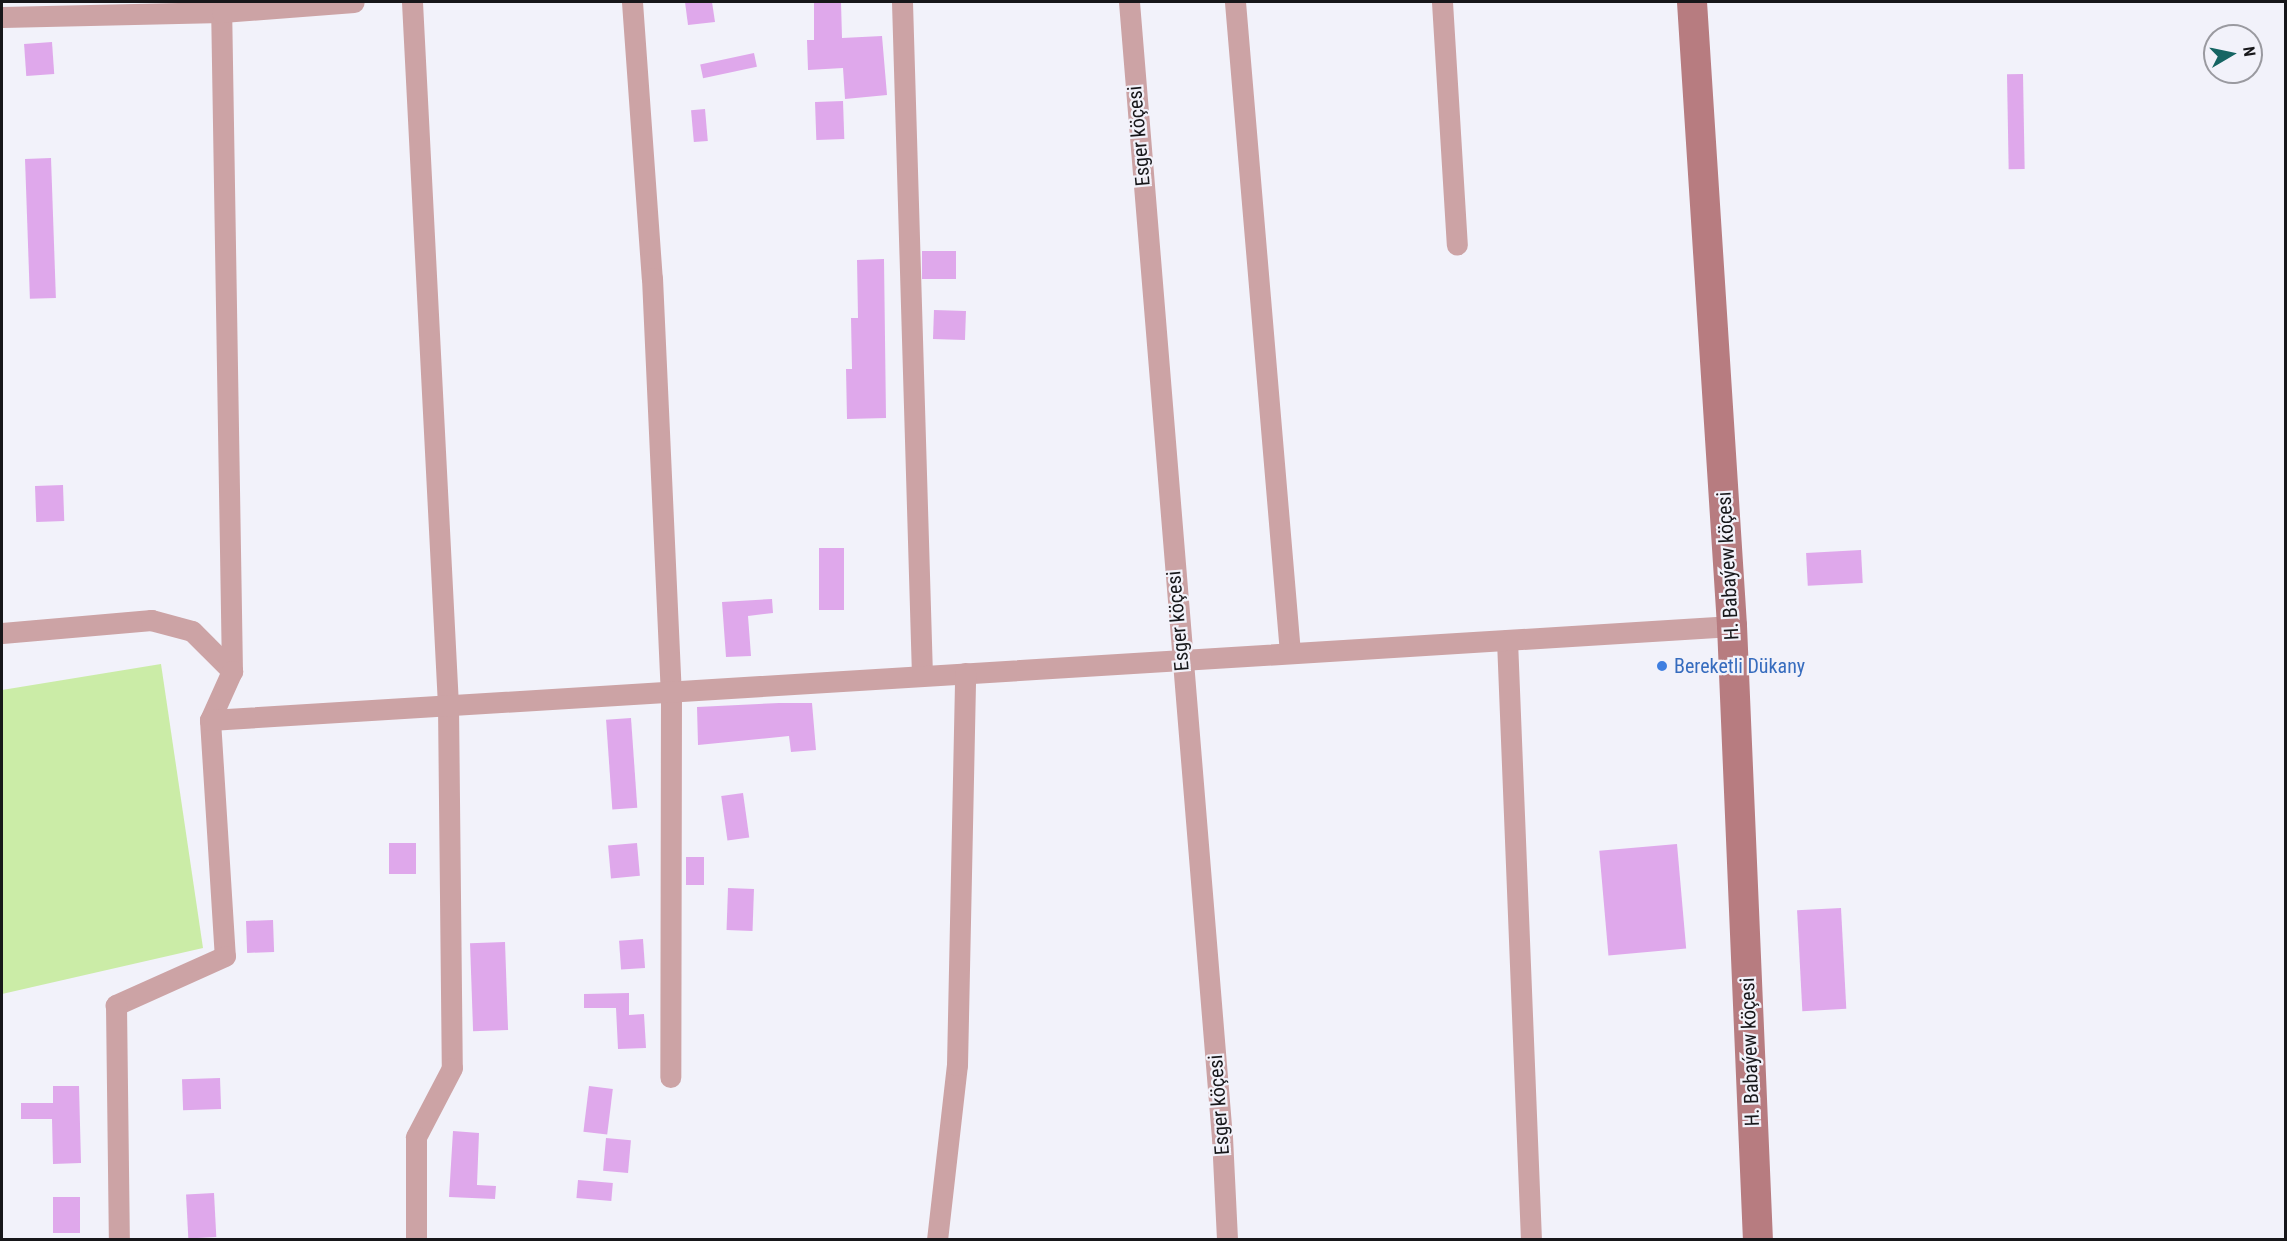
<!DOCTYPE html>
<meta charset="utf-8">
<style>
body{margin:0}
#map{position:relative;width:2287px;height:1241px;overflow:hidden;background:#f2f2fa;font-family:"Roboto Condensed",sans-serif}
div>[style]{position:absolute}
.green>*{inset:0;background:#cbeca7}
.building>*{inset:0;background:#dfa8eb;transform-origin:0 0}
.street>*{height:21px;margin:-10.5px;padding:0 10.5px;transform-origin:10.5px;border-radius:10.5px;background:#cca3a5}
.secondary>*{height:30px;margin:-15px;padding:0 15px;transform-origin:15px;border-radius:15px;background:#b77c80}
.dots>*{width:16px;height:16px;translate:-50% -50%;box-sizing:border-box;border:3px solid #f2f2fa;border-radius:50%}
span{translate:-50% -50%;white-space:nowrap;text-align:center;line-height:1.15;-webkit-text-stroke:4.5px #f2f2fa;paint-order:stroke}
.street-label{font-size:20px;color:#17171a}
.shop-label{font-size:20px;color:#366cbe}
.left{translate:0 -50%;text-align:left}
.frame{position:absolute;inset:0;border:3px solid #17171a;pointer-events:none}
.north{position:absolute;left:2203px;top:24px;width:60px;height:60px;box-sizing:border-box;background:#f2f2fa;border:2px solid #9a9aa0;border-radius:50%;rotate:81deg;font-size:16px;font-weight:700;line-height:24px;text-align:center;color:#17171a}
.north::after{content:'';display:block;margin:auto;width:21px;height:27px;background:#166563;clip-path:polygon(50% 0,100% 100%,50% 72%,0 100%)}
</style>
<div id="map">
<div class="green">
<i style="clip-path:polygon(161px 664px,203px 948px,2px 994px,2px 690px)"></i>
</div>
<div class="building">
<i style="clip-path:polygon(685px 2px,712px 2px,715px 22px,688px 25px)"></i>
<i style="clip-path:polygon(814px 2px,841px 2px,842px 38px,882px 36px,887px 95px,845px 99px,843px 68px,808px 70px,807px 40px,814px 40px)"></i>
<i style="left:52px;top:42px;width:32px;height:28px;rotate:86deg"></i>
<i style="left:754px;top:53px;width:14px;height:55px;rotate:78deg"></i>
<i style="left:2023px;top:74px;width:95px;height:16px;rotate:89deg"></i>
<i style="left:843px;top:101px;width:38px;height:28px;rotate:88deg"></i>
<i style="left:705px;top:109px;width:32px;height:14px;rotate:85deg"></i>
<i style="left:51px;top:158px;width:140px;height:26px;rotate:88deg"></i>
<i style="left:922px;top:251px;width:34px;height:28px"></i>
<i style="clip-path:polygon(884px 259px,886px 418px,847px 419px,846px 369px,852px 369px,851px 318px,858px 318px,857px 260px)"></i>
<i style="left:934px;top:310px;width:32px;height:29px;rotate:2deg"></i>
<i style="left:63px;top:485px;width:36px;height:28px;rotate:88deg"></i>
<i style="left:819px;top:548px;width:25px;height:62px"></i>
<i style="left:1861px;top:550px;width:33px;height:55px;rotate:87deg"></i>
<i style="clip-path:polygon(772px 599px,773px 613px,748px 616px,751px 656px,726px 657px,722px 602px)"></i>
<i style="clip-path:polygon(779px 703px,812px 703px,816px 750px,791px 752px,789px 736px,698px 745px,697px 707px)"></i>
<i style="left:631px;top:718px;width:90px;height:25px;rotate:86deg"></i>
<i style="left:743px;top:793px;width:45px;height:22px;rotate:82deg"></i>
<i style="left:416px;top:843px;width:31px;height:27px;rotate:90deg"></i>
<i style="left:637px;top:843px;width:33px;height:29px;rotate:85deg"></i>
<i style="left:1677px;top:844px;width:105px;height:78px;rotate:85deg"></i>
<i style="left:686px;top:857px;width:18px;height:28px"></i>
<i style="left:728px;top:888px;width:26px;height:42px;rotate:2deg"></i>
<i style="left:1841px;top:908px;width:101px;height:44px;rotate:87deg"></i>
<i style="left:273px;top:920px;width:32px;height:27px;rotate:88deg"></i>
<i style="left:643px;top:939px;width:29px;height:24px;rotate:86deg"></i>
<i style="left:505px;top:942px;width:88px;height:35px;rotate:88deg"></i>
<i style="clip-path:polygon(629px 993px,629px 1015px,644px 1014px,646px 1048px,618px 1049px,616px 1008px,584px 1008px,584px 994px)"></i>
<i style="left:220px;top:1078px;width:31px;height:38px;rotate:88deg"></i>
<i style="clip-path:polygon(53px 1086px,79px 1086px,81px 1163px,53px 1164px,52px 1119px,21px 1119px,21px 1103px,53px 1103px)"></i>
<i style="left:589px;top:1086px;width:24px;height:46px;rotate:7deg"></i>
<i style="clip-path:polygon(453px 1131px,479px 1133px,477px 1185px,496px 1186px,495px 1199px,449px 1197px)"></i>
<i style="left:606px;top:1138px;width:25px;height:33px;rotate:5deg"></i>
<i style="left:578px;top:1180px;width:35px;height:18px;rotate:5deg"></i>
<i style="left:214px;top:1193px;width:44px;height:28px;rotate:87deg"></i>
<i style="left:53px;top:1197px;width:27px;height:36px"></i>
</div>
<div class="street">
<i style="left:221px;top:2px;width:669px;rotate:89.06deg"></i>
<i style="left:412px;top:2px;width:704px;rotate:87.07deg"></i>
<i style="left:448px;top:705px;width:363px;rotate:89.4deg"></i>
<i style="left:452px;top:1068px;width:78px;rotate:117.6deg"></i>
<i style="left:416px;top:1137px;width:103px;rotate:90deg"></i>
<i style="left:632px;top:2px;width:277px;rotate:85.9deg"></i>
<i style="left:652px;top:278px;width:413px;rotate:87.4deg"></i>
<i style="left:671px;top:691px;width:386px;rotate:90.1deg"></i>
<i style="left:902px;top:2px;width:674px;rotate:88.3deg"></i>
<i style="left:1129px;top:2px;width:1139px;rotate:85.32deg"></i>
<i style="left:1222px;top:1137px;width:103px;rotate:87.2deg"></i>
<i style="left:1235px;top:2px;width:653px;rotate:85.17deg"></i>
<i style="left:1442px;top:2px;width:243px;rotate:86.5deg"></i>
<i style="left:2px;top:17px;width:220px;rotate:-1.3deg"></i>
<i style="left:222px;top:12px;width:132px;rotate:-4.3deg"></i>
<i style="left:2px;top:633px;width:150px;rotate:-5deg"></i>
<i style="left:151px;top:620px;width:42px;rotate:15deg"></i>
<i style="left:192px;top:631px;width:57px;rotate:45deg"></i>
<i style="left:232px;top:671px;width:54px;rotate:114.2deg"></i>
<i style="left:210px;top:720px;width:236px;rotate:86.4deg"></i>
<i style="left:225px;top:956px;width:120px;rotate:155.8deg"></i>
<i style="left:116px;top:1005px;width:235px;rotate:89.3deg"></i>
<i style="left:1507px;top:640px;width:600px;rotate:87.71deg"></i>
<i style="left:210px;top:720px;width:1525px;rotate:-3.53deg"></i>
<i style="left:937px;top:1240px;width:176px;rotate:-83.5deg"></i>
<i style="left:957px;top:1065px;width:392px;rotate:-88.8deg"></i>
</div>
<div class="secondary">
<i style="left:1692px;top:2px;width:625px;rotate:86.33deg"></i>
<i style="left:1732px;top:626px;width:615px;rotate:87.58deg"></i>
</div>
<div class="dots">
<i style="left:1662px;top:666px;background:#3f7fe0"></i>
</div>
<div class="street-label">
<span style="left:1139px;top:136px;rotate:-95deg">Esger köçesi</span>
<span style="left:1728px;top:566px;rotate:-93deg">H. Babaýew köçesi</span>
<span style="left:1178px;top:621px;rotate:-95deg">Esger köçesi</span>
<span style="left:1750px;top:1052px;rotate:-92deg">H. Babaýew köçesi</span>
<span style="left:1219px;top:1105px;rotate:-94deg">Esger köçesi</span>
</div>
<div class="shop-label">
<span class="left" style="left:1674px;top:666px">Bereketli Dükany</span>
</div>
<div class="frame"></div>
<div class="north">N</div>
</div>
